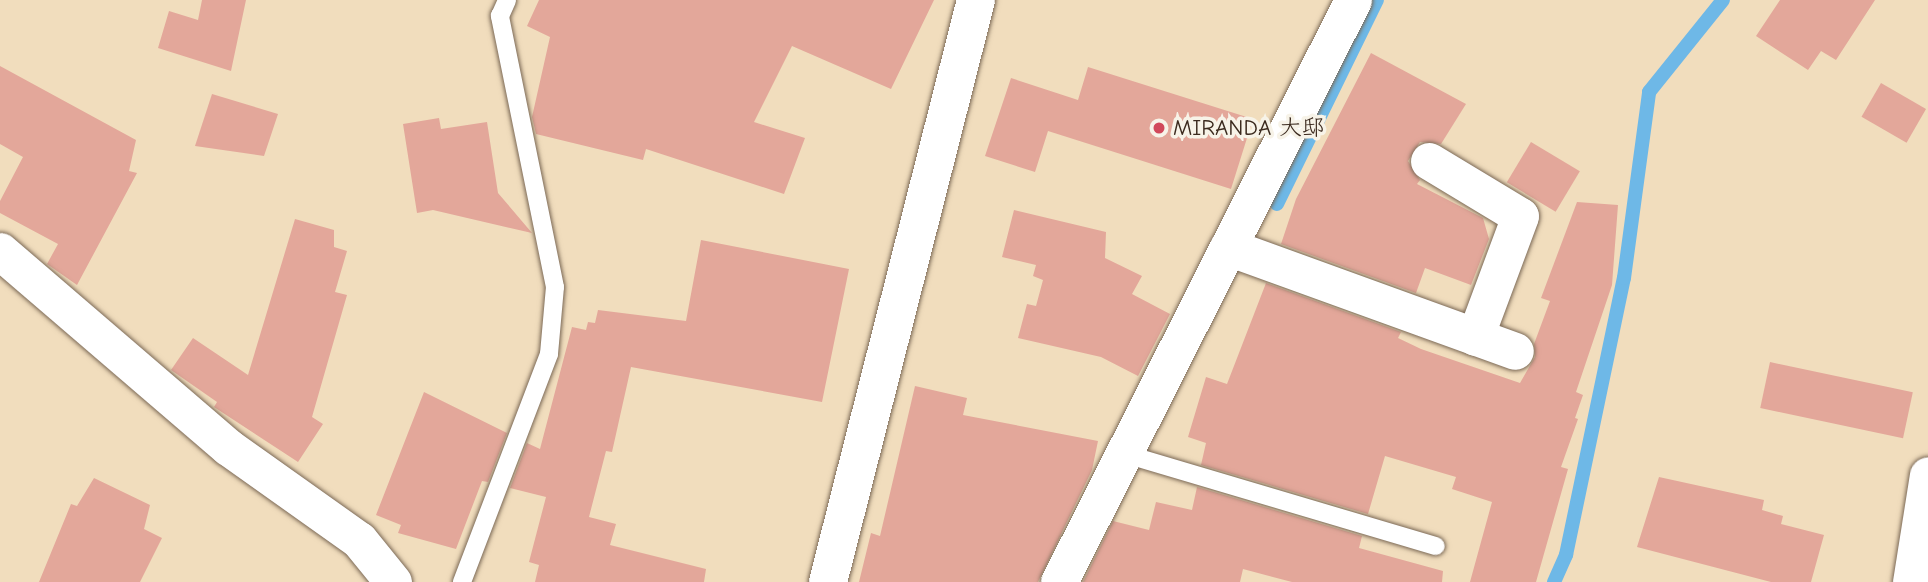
<!DOCTYPE html>
<meta charset="utf-8">
<style>
body{margin:0}
#map{position:relative;width:1928px;height:582px;overflow:hidden;background:#f1ddbd;font-family:"Comic Neue","Klee One",sans-serif}
div>[style]{position:absolute}
.stream>*{height:14px;margin:-7px;padding:0 7px;transform-origin:7px;border-radius:7px;background:#6eb8e7}
.building>*{inset:0;background:#e3a79a;transform-origin:0 0}
.roads{filter:drop-shadow(0 0 2px #7b6956) drop-shadow(0 0 2px #7b6956)}
.lane>*{height:18px;margin:-9px;padding:0 9px;transform-origin:9px;border-radius:9px;background:#fff}
.street>*{height:37px;margin:-18.5px;padding:0 18.5px;transform-origin:18.5px;border-radius:18.5px;background:#fff}
.secondary>*{height:38px;margin:-19px;padding:0 19px;transform-origin:19px;border-radius:19px;background:#fff}
.dots>*{width:19px;height:19px;translate:-50% -50%;box-sizing:border-box;border:4px solid #f7f3e8;border-radius:50%}
span{translate:-50% -50%;white-space:nowrap;text-align:center;line-height:1.15;-webkit-text-stroke:7px #f7f3e8;paint-order:stroke}
.poi-label{font-size:23px;color:#3b2a1e}
.left{translate:0 -50%;text-align:left}
</style>
<div id="map">
<div class="stream">
<i style="left:1277px;top:204px;width:227px;rotate:-63.9deg"></i>
<i style="left:1554px;top:582px;width:30px;rotate:-66deg"></i>
<i style="left:1566px;top:555px;width:283px;rotate:-78.2deg"></i>
<i style="left:1624px;top:278px;width:188px;rotate:-82.3deg"></i>
<i style="left:1649px;top:92px;width:118px;rotate:-51.2deg"></i>
</div>
<div class="building">
<i style="clip-path:polygon(202px 0,246px 0,231px 71px,158px 48px,169px 11px,198px 20px)"></i>
<i style="clip-path:polygon(539px 0,934px 0,891px 89px,792px 46px,754px 122px,805px 138px,784px 194px,646px 149px,643px 160px,536px 134px,532px 117px,550px 37px,527px 26px)"></i>
<i style="clip-path:polygon(1780px 0,1875px 0,1836px 60px,1821px 51px,1808px 70px,1756px 36px)"></i>
<i style="clip-path:polygon(1371px 53px,1466px 104px,1441px 144px,1420px 142px,1408px 161px,1420px 180px,1417px 184px,1483px 218px,1489px 239px,1471px 285px,1425px 268px,1416px 293px,1281px 244px,1296px 199px)"></i>
<i style="clip-path:polygon(0 66px,136px 140px,129px 171px,137px 173px,77px 285px,47px 264px,58px 244px,0 213px,0 201px,23px 157px,0 144px)"></i>
<i style="clip-path:polygon(1088px 67px,1253px 119px,1231px 189px,1048px 131px,1035px 172px,985px 156px,1011px 78px,1078px 100px)"></i>
<i style="left:1881px;top:83px;width:52px;height:39px;rotate:30deg"></i>
<i style="clip-path:polygon(212px 94px,278px 114px,264px 156px,195px 146px)"></i>
<i style="clip-path:polygon(439px 118px,441px 129px,487px 122px,498px 193px,532px 233px,433px 210px,417px 213px,403px 124px)"></i>
<i style="left:1531px;top:142px;width:57px;height:47px;rotate:31deg"></i>
<i style="clip-path:polygon(1577px 202px,1618px 205px,1612px 285px,1576px 392px,1583px 395px,1575px 418px,1578px 419px,1561px 467px,1568px 469px,1536px 582px,1470px 582px,1492px 502px,1452px 489px,1456px 477px,1385px 456px,1368px 514px,1201px 465px,1206px 443px,1188px 437px,1206px 377px,1227px 384px,1266px 283px,1401px 332px,1398px 338px,1421px 349px,1520px 383px,1535px 357px,1534px 344px,1550px 301px,1541px 298px)"></i>
<i style="clip-path:polygon(1014px 210px,1106px 232px,1105px 258px,1142px 276px,1132px 294px,1170px 314px,1138px 376px,1101px 357px,1018px 338px,1027px 304px,1036px 306px,1043px 280px,1033px 276px,1036px 265px,1002px 257px)"></i>
<i style="clip-path:polygon(295px 219px,334px 230px,334px 247px,347px 251px,335px 292px,347px 295px,312px 417px,323px 424px,298px 462px,214px 407px,217px 402px,171px 370px,193px 338px,248px 375px)"></i>
<i style="clip-path:polygon(701px 240px,849px 269px,822px 402px,631px 367px,612px 452px,606px 451px,589px 517px,616px 524px,610px 545px,706px 569px,704px 582px,535px 582px,539px 565px,529px 562px,546px 497px,510px 488px,527px 443px,540px 449px,572px 327px,586px 330px,588px 322px,595px 323px,598px 310px,686px 321px)"></i>
<i style="left:1770px;top:362px;width:146px;height:47px;rotate:12deg"></i>
<i style="clip-path:polygon(915px 386px,967px 398px,963px 415px,1098px 441px,1092px 470px,1038px 582px,859px 582px,871px 533px,880px 536px)"></i>
<i style="clip-path:polygon(424px 392px,507px 433px,488px 482px,482px 481px,456px 549px,398px 533px,401px 525px,376px 515px)"></i>
<i style="clip-path:polygon(1659px 477px,1764px 500px,1762px 510px,1783px 516px,1781px 524px,1824px 535px,1811px 582px,1771px 582px,1637px 547px)"></i>
<i style="clip-path:polygon(94px 478px,150px 505px,144px 529px,162px 538px,140px 582px,39px 582px,71px 504px,77px 506px)"></i>
<i style="clip-path:polygon(1197px 487px,1362px 536px,1359px 548px,1443px 571px,1442px 582px,1292px 582px,1243px 569px,1240px 582px,1083px 582px,1113px 521px,1149px 530px,1156px 502px,1192px 510px)"></i>
</div>
<div class="roads">
<div class="lane">
<i style="left:1125px;top:454px;width:324px;rotate:16.5deg"></i>
<i style="left:462px;top:582px;width:244px;rotate:-69.1deg"></i>
<i style="left:549px;top:354px;width:67px;rotate:-84.9deg"></i>
<i style="left:555px;top:287px;width:277px;rotate:-101.5deg"></i>
<i style="left:500px;top:16px;width:17px;rotate:-66deg"></i>
</div>
<div class="street">
<i style="left:1429px;top:161px;width:106px;rotate:31.1deg"></i>
<i style="left:1520px;top:216px;width:129px;rotate:110.4deg"></i>
<i style="left:1228px;top:247px;width:305px;rotate:19.9deg"></i>
<i style="left:0;top:251px;width:301px;rotate:40.7deg"></i>
<i style="left:228px;top:447px;width:161px;rotate:35.4deg"></i>
<i style="left:359px;top:540px;width:54px;rotate:51deg"></i>
<i style="left:1059px;top:582px;width:652px;rotate:-63.2deg"></i>
<i style="left:1911px;top:582px;width:108px;rotate:-81deg"></i>
</div>
<div class="secondary">
<i style="left:828px;top:582px;width:601px;rotate:-75.73deg"></i>
</div>
</div>
<div class="dots">
<i style="left:1159px;top:128px;background:#d1495b"></i>
</div>
<div class="poi-label">
<span class="left" style="left:1173px;top:128px">MIRANDA 大邸</span>
</div>
</div>
